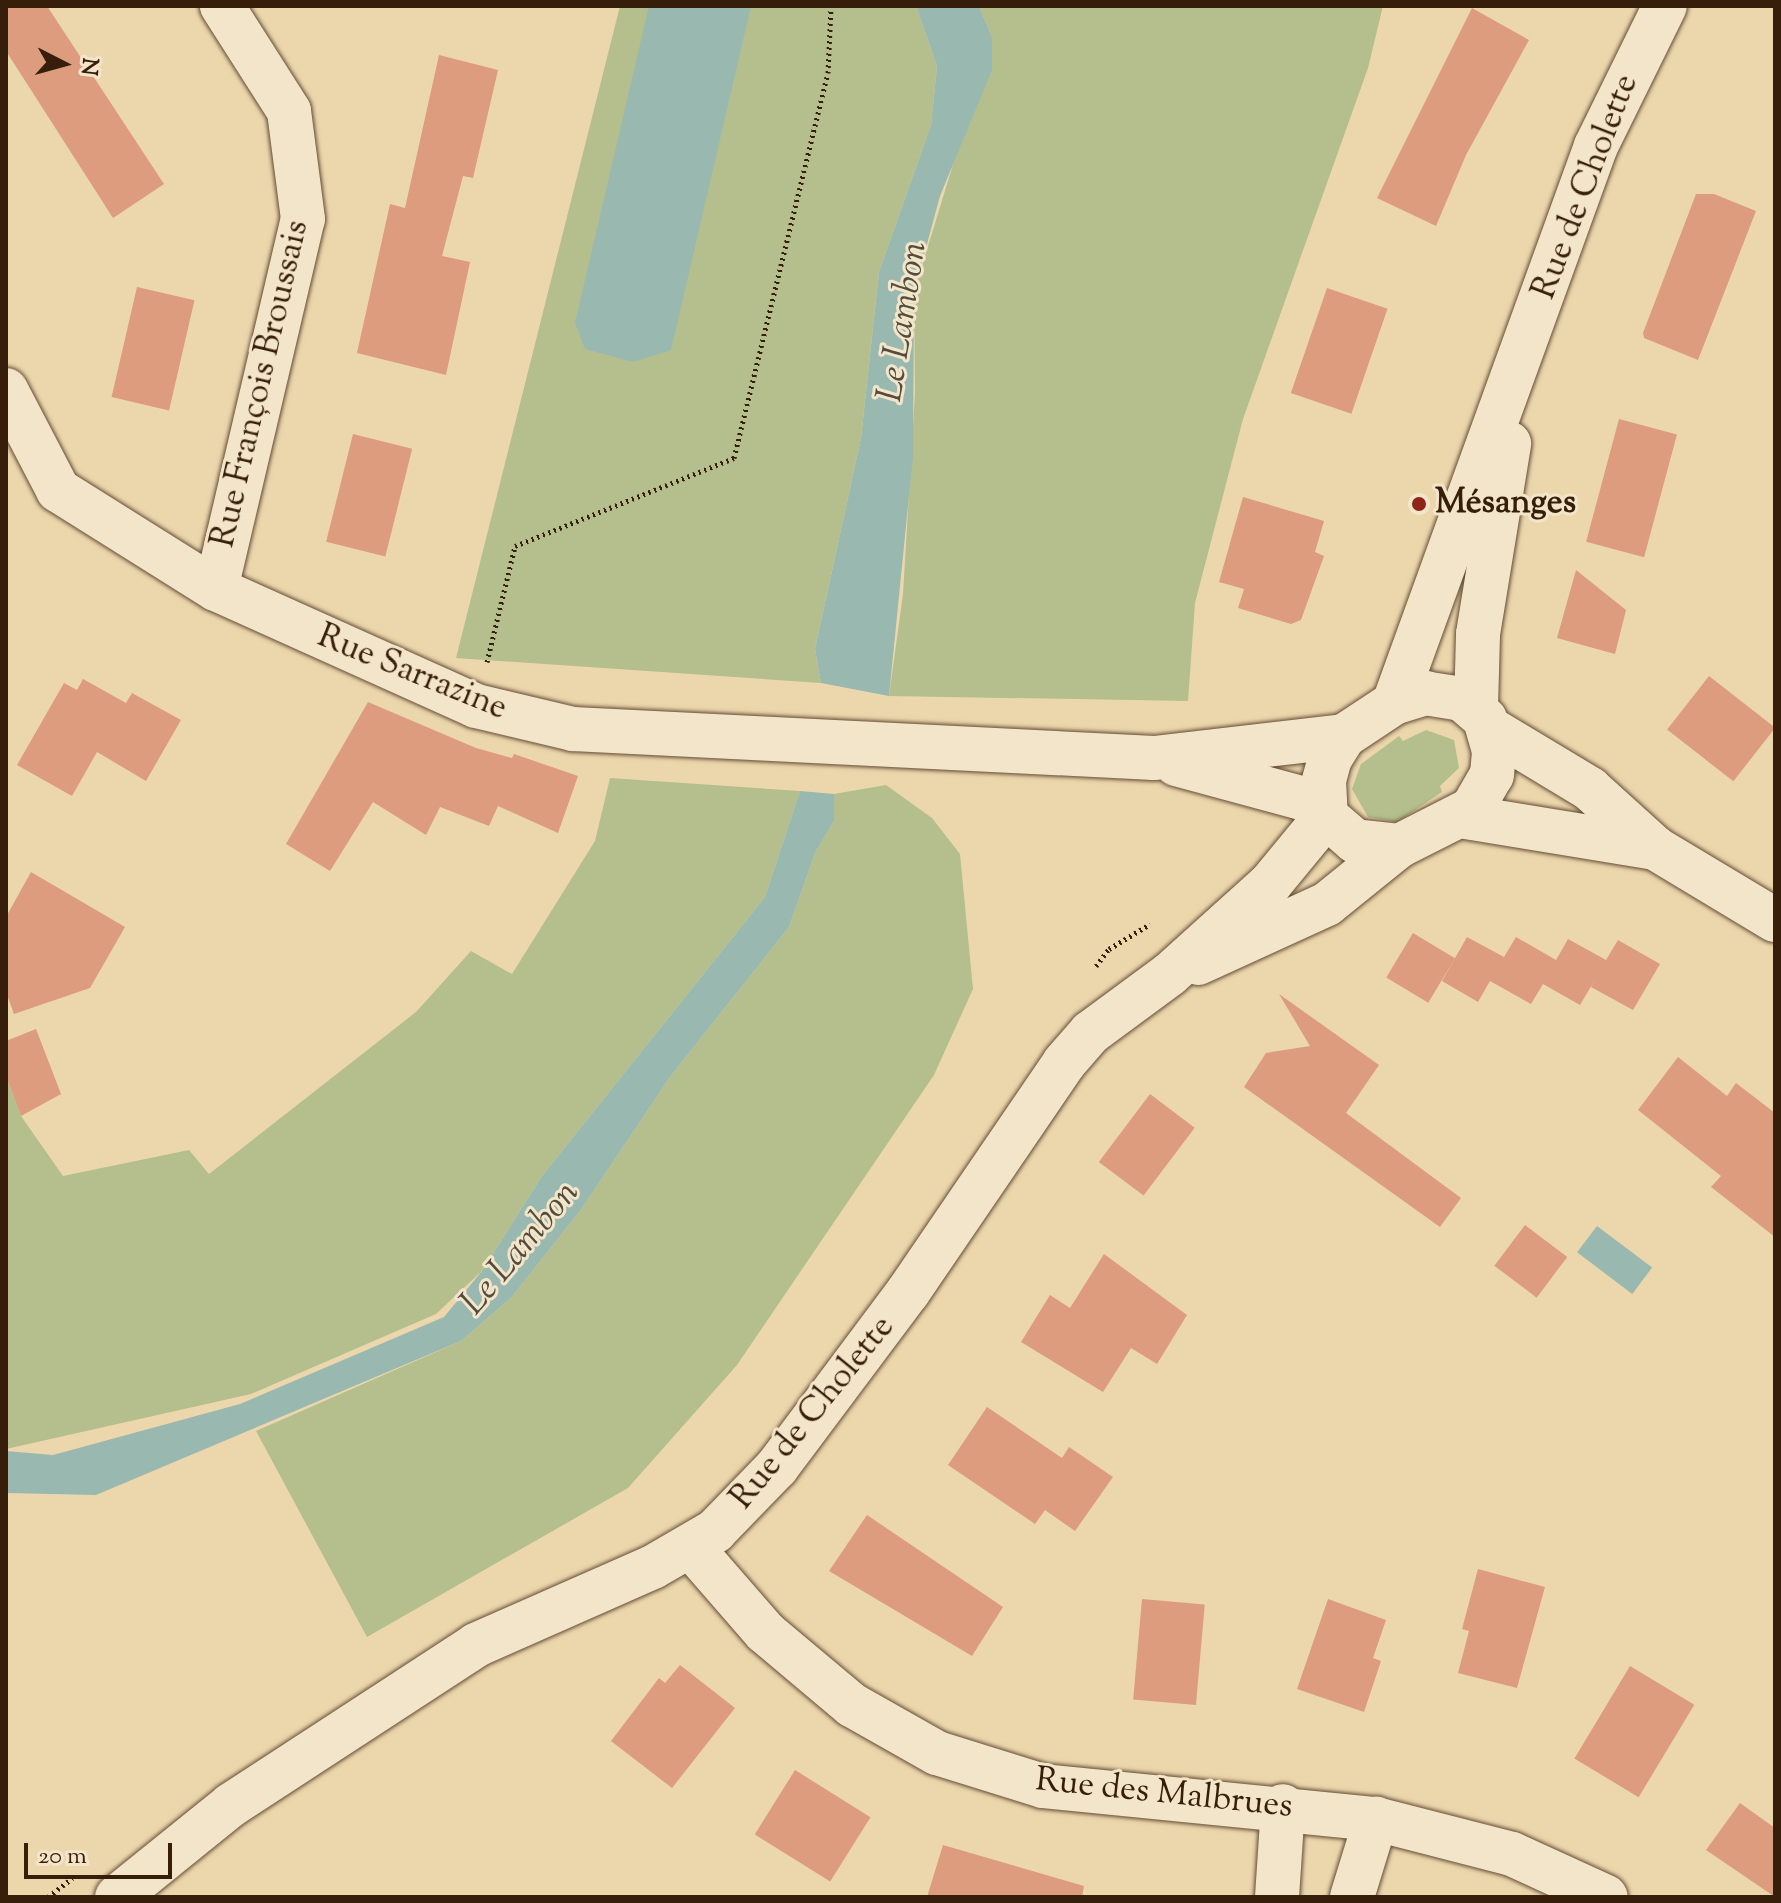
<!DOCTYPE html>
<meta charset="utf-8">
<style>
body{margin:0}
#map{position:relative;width:1781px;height:1903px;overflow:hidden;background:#ecd7ad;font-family:"Sorts Mill Goudy",serif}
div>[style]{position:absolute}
.green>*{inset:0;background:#b4bf8d}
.water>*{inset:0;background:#99b8af;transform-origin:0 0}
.building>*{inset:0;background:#dc9c7d;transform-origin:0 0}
.path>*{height:5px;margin-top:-2.5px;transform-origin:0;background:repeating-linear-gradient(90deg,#371e0b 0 2px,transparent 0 6px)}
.roads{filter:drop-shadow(0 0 2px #644c34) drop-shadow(0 0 2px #644c34)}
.street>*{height:44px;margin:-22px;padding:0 22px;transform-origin:22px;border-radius:22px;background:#f3e5ca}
.secondary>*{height:44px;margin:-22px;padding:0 22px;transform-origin:22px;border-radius:22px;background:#f3e5ca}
.dots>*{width:22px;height:22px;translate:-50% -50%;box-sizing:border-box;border:4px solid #f3e5ca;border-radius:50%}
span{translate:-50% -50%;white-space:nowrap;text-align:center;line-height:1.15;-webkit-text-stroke:6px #f3e5ca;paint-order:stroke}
.street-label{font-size:34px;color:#371e0b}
.poi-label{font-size:34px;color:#371e0b;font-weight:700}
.left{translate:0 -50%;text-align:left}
.water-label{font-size:36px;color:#544c3c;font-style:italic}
.frame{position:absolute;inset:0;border:8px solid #371e0b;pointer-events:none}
.north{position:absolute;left:24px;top:24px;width:80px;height:80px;-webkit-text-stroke:6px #f3e5ca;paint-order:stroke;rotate:96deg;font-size:22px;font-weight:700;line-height:32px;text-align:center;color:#371e0b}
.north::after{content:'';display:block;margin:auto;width:28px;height:36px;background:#371e0b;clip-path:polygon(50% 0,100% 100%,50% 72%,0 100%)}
.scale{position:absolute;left:24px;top:1843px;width:148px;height:36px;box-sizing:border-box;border:4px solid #371e0b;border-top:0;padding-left:10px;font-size:24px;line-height:28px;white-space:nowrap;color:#371e0b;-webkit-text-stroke:6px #f3e5ca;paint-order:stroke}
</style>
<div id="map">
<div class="green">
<i style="clip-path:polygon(620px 6px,916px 6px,937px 66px,931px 125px,879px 272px,861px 438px,815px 649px,821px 683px,456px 658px)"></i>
<i style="clip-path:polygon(979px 6px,1383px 6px,1368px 68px,1243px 419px,1195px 603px,1188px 701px,889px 696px,903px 594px,915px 393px,914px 292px,992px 37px)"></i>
<i style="clip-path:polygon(1426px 730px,1454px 740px,1459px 768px,1440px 786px,1442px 792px,1397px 822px,1368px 817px,1352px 789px,1361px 764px,1399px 736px,1403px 741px)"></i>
<i style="clip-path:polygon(610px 778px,800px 791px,765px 897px,542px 1176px,482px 1271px,436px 1314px,251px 1394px,6px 1449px,6px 1076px,21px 1116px,63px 1176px,189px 1150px,209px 1174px,416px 1012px,471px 951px,512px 974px,595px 841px)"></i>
<i style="clip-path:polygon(886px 785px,932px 818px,960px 854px,973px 989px,934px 1075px,737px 1365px,628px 1488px,367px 1637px,256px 1431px,461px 1341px,511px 1298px,580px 1211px,670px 1077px,789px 927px,815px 853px,834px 821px,834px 794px)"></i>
</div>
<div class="water">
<i style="clip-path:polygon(649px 6px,751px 6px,671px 350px,633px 362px,585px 349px,575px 323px)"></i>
<i style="clip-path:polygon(916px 6px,979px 6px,992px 37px,992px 70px,940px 196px,914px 292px,913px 456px,889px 696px,821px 683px,815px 649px,861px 438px,879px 272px,931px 125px,937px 66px)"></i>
<i style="clip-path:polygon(800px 791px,834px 794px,834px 821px,815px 853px,789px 927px,670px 1077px,580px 1211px,511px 1298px,461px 1341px,96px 1495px,6px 1493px,6px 1451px,53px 1455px,240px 1404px,444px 1317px,482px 1271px,542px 1176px,765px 897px)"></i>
<i style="left:1597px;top:1226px;width:69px;height:33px;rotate:37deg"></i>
</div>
<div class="building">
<i style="clip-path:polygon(6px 6px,47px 6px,164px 184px,113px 218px,6px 51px)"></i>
<i style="clip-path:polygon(1472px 8px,1529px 40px,1466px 155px,1436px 226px,1377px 198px)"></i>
<i style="clip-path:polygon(439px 55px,498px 70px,473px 178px,463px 176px,442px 256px,470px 262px,446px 375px,357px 353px,390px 204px,405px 208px)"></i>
<i style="clip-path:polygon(1696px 194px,1714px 194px,1756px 211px,1698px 360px,1644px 338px,1643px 333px)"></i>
<i style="left:137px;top:287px;width:59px;height:113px;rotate:13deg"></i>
<i style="left:1327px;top:288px;width:64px;height:111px;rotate:19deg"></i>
<i style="left:1619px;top:419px;width:60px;height:127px;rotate:15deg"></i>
<i style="left:353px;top:434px;width:61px;height:111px;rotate:14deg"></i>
<i style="clip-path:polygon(1243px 497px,1324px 521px,1315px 552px,1324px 556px,1301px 620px,1291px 624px,1238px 608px,1244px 589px,1219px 582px)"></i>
<i style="clip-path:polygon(1576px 570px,1626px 610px,1615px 654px,1557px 638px)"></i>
<i style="left:1709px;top:676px;width:84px;height:68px;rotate:38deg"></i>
<i style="clip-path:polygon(83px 679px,126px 703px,132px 693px,181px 720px,146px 781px,97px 752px,72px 796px,17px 765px,64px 683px,77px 690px)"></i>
<i style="clip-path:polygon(368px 702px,476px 748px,512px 758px,514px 754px,578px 776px,558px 833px,498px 806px,489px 826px,440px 807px,426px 835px,373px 802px,330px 871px,286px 844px)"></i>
<i style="clip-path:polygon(31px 872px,125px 927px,90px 988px,14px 1014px,6px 992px,6px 917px)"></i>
<i style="left:1413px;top:933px;width:49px;height:52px;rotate:31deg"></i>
<i style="clip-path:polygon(1467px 937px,1504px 957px,1516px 937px,1556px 960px,1568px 939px,1606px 960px,1618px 940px,1660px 964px,1633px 1010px,1591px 987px,1596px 978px,1580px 1005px,1543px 984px,1531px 1004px,1490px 981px,1478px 1002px,1442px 981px)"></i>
<i style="clip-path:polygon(1279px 994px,1379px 1065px,1346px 1113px,1461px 1198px,1440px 1227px,1244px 1087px,1266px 1053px,1310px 1046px)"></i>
<i style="clip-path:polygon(36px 1029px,61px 1094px,21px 1116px,6px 1076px,6px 1041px)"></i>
<i style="clip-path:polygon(1678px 1057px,1727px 1096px,1736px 1083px,1775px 1113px,1775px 1237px,1711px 1187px,1721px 1176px,1638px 1110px)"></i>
<i style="left:1150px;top:1094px;width:56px;height:85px;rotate:37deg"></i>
<i style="left:1525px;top:1225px;width:53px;height:51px;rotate:37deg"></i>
<i style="clip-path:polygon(1104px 1254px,1187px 1315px,1157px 1364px,1131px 1348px,1103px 1392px,1021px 1342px,1050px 1295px,1070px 1308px)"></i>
<i style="clip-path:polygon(987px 1407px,1062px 1458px,1069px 1447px,1113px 1477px,1075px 1531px,1045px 1510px,1035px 1524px,948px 1465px)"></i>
<i style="clip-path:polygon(867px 1515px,1003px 1607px,972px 1656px,829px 1571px)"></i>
<i style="clip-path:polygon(1478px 1569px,1545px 1587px,1517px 1688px,1458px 1673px,1469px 1631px,1462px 1629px)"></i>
<i style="left:1142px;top:1599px;width:63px;height:101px;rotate:5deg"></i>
<i style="clip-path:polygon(1328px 1599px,1386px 1620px,1373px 1658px,1381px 1661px,1364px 1712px,1297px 1689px)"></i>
<i style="clip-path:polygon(680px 1665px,735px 1708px,672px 1788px,611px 1741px,659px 1678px,665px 1683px)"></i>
<i style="left:1630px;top:1666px;width:75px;height:108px;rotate:31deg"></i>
<i style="left:795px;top:1770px;width:89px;height:76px;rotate:32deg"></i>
<i style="clip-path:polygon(1740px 1803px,1775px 1828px,1775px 1897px,1706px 1850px)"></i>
<i style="clip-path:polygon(943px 1845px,1084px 1886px,1082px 1897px,927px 1897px)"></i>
</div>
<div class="path">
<i style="left:487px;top:662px;width:119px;rotate:-76.4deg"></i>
<i style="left:515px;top:546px;width:236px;rotate:-21.9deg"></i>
<i style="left:734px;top:458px;width:396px;rotate:-76.3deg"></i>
<i style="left:828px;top:73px;width:67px;rotate:-87.4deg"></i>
<i style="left:1096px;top:966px;width:21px;rotate:-53deg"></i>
<i style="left:1109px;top:949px;width:48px;rotate:-31.4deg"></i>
<i style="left:48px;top:1897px;width:31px;rotate:-38deg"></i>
</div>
<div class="roads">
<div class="street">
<i style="left:6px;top:390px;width:113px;rotate:62.5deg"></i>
<i style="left:58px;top:490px;width:186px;rotate:32.1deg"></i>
<i style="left:216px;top:589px;width:285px;rotate:24.2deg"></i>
<i style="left:476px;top:706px;width:100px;rotate:13.3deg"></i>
<i style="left:573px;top:729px;width:582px;rotate:2.86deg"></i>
<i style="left:1154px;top:758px;width:191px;rotate:-6.6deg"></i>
<i style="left:216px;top:589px;width:380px;rotate:-76.8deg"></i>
<i style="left:303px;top:219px;width:109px;rotate:-97.4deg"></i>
<i style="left:289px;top:111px;width:125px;rotate:-122.5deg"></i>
<i style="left:1176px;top:764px;width:152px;rotate:15.2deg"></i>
<i style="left:692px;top:1548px;width:111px;rotate:49deg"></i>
<i style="left:765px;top:1632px;width:114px;rotate:40deg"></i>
<i style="left:852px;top:1705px;width:98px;rotate:29.5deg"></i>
<i style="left:937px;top:1753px;width:111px;rotate:17.3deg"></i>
<i style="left:1043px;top:1786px;width:335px;rotate:5.7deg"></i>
<i style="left:1376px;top:1819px;width:140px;rotate:14.4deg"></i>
<i style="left:1512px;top:1854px;width:103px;rotate:24.6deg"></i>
<i style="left:1277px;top:1897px;width:91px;rotate:-86.2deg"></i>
<i style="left:1352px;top:1897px;width:82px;rotate:-72.9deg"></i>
</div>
<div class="secondary">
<i style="left:1394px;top:703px;width:592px;rotate:-70.07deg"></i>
<i style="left:1596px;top:146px;width:156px;rotate:-63.8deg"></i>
<i style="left:1476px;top:707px;width:73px;rotate:-88.4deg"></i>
<i style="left:1478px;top:634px;width:193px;rotate:-80.7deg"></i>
<i style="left:1489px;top:728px;width:118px;rotate:31.1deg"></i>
<i style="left:1590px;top:789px;width:88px;rotate:42.2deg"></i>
<i style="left:1655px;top:848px;width:140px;rotate:31deg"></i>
<i style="left:1460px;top:816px;width:198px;rotate:9.3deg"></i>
<i style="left:1198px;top:963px;width:142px;rotate:-24.6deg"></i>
<i style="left:1327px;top:904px;width:92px;rotate:-38.9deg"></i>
<i style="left:1399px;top:846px;width:82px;rotate:-26.9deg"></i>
<i style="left:1472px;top:809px;width:39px;rotate:-60deg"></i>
<i style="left:1492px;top:775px;width:24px;rotate:-85deg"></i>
<i style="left:1494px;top:751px;width:33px;rotate:-106deg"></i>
<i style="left:1485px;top:719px;width:30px;rotate:-139deg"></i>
<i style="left:1462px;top:699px;width:36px;rotate:-171deg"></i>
<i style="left:1426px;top:693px;width:34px;rotate:163deg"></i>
<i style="left:1394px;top:703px;width:60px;rotate:146.6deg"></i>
<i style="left:1344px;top:736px;width:26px;rotate:122deg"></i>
<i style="left:1330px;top:758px;width:24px;rotate:105deg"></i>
<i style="left:1324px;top:781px;width:35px;rotate:87deg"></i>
<i style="left:1326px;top:816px;width:38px;rotate:41deg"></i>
<i style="left:1355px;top:841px;width:44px;rotate:6.5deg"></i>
<i style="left:117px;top:1897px;width:146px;rotate:-38.9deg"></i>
<i style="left:231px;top:1805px;width:293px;rotate:-33.1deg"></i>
<i style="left:476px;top:1645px;width:193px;rotate:-23.8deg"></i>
<i style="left:653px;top:1567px;width:72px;rotate:-30.1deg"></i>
<i style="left:715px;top:1531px;width:89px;rotate:-45.9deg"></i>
<i style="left:777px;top:1467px;width:219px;rotate:-53.2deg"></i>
<i style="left:908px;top:1292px;width:277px;rotate:-55.7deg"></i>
<i style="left:1064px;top:1063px;width:40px;rotate:-49deg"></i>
<i style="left:1090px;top:1033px;width:99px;rotate:-36.4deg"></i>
<i style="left:1170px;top:974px;width:135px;rotate:-42deg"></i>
<i style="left:1270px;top:884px;width:88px;rotate:-50.5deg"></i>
</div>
</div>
<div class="dots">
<i style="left:1419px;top:504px;background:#8f2418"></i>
</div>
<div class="street-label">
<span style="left:1586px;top:187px;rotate:-69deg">Rue de Cholette</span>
<span style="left:261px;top:384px;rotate:-77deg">Rue François Broussais</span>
<span style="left:412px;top:673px;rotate:22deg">Rue Sarrazine</span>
<span style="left:813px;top:1413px;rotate:-51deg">Rue de Cholette</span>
<span style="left:1164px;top:1794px;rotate:6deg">Rue des Malbrues</span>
</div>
<div class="poi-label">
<span class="left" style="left:1435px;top:504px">Mésanges</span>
</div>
<div class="water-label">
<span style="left:904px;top:322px;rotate:-81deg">Le Lambon</span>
<span style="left:521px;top:1249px;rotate:-50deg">Le Lambon</span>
</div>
<div class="frame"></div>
<div class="north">N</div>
<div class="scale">20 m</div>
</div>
